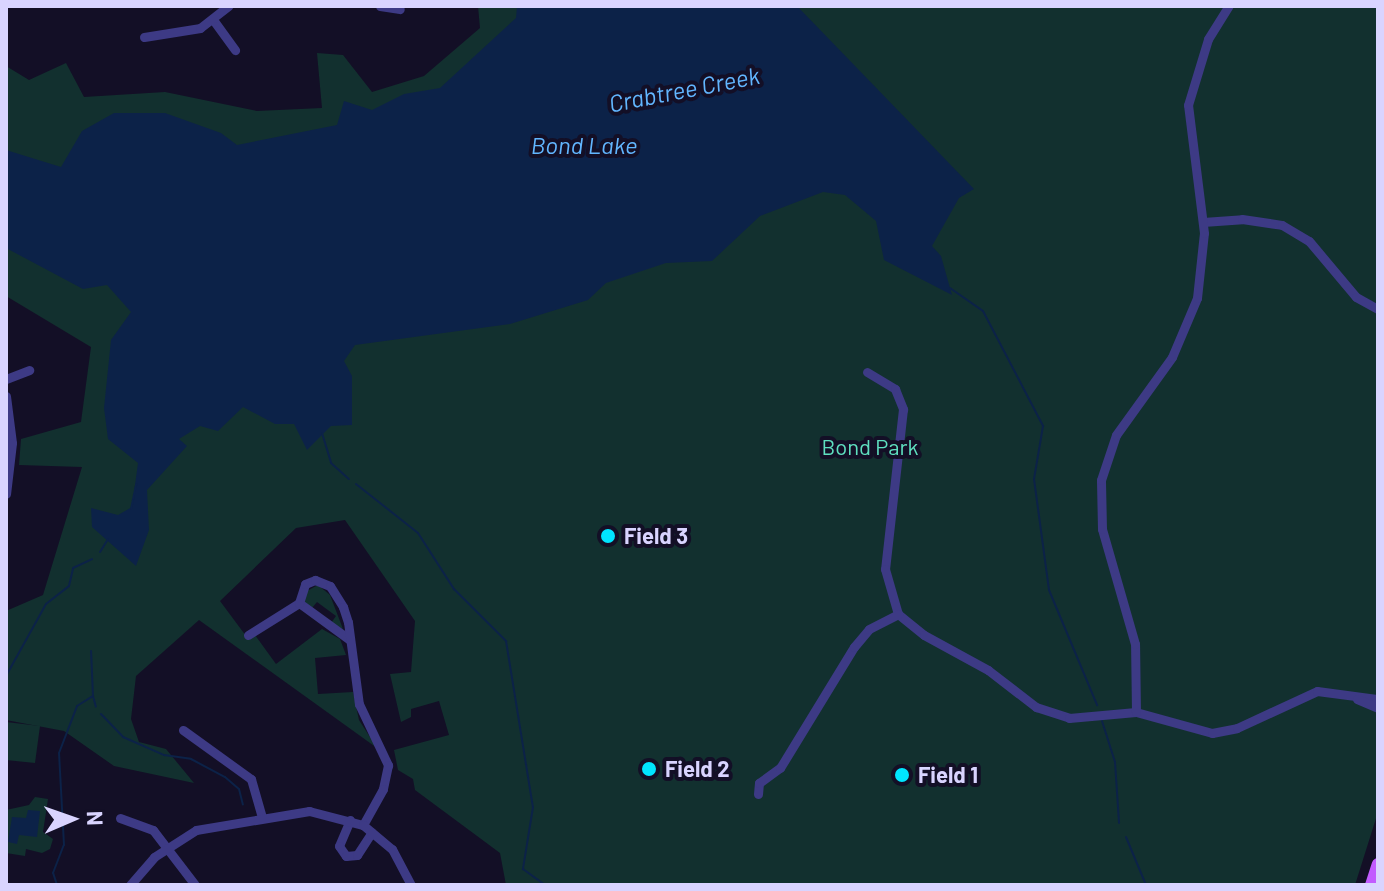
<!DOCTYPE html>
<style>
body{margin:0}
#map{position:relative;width:1384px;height:891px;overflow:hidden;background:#130f26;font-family:Barlow,sans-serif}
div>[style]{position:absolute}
.green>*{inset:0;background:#12302f}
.water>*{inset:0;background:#0c2248}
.stream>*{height:2px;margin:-1px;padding:0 1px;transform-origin:1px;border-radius:1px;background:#0c2248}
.minor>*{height:9px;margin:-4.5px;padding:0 4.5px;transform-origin:4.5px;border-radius:4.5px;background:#3d3a85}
.major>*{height:12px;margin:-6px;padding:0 6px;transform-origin:6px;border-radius:6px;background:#c25bff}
.dots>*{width:22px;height:22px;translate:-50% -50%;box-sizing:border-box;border:4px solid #130f26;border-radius:50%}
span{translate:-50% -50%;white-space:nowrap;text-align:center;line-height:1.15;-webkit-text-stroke:8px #130f26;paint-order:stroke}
.park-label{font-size:22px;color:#5fe0c0}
.poi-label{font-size:22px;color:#d9d4ff;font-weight:700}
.left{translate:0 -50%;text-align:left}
.water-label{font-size:24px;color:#62b6ff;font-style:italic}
.frame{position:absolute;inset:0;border:8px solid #d9d4ff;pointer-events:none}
.north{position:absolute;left:32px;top:779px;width:80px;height:80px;-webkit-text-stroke:6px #130f26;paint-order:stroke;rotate:88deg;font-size:22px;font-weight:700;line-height:32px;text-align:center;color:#d9d4ff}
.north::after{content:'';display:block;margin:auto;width:28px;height:36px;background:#d9d4ff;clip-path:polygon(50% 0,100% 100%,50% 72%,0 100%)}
</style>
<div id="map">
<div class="green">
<i style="clip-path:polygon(478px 6px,1378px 6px,1378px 812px,1355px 885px,506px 885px,500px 853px,415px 790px,413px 779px,398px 770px,394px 750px,449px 735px,439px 701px,411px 709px,411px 717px,401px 722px,390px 674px,411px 672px,415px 621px,345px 520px,296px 528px,220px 601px,249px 640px,255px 635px,276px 664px,322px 629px,340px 639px,346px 655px,315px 658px,318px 694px,353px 692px,359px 720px,377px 748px,199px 620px,136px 676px,131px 719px,139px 742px,166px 749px,194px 783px,114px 766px,64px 731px,6px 720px,6px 611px,43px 595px,82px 467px,19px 465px,21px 439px,81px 422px,91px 347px,6px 296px,6px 66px,29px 80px,66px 63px,84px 97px,165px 92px,257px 111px,322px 108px,317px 53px,343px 55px,372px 92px,424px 76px,480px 28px)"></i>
<i style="clip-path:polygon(318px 585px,330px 595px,343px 629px,331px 623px,336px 616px,317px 602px,312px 608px,304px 602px,305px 592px)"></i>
<i style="clip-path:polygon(6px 722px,40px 726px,35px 763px,6px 760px)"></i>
<i style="clip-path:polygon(35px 797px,48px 799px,43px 832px,53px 839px,50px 849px,42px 853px,26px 849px,25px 856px,6px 853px,6px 810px,29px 805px)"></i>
</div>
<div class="water">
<i style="clip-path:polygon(517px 6px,797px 6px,974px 189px,959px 198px,932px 246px,941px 256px,952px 295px,884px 260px,876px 221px,845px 195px,823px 192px,760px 216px,712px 261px,666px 263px,606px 283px,588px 300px,510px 324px,355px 345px,344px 361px,352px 376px,352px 425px,331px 426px,307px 450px,294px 424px,275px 424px,243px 407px,218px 431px,200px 426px,179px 439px,187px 446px,147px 490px,149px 530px,136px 566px,92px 527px,91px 508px,118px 515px,132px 507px,138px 463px,108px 439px,104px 408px,111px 340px,131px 312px,107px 285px,83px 289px,6px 248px,6px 150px,61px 167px,82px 131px,114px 113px,165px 113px,221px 133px,237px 145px,337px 125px,344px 101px,372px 110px,404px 94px,440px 88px,516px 18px)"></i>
<i style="clip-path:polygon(28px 810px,40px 811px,37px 837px,19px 835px,17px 844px,8px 842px,12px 817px,26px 818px)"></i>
</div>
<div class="stream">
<i style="left:950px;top:288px;width:40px;rotate:34.9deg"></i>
<i style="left:983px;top:311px;width:130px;rotate:62.4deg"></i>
<i style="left:1043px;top:426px;width:54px;rotate:99.6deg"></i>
<i style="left:1034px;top:479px;width:112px;rotate:82.3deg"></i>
<i style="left:1049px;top:590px;width:125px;rotate:67.3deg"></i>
<i style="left:322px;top:433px;width:31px;rotate:73deg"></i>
<i style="left:331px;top:463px;width:24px;rotate:42deg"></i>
<i style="left:356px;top:484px;width:79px;rotate:38.3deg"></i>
<i style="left:418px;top:533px;width:67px;rotate:57.3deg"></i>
<i style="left:454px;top:589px;width:74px;rotate:45deg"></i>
<i style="left:506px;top:641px;width:168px;rotate:80.8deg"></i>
<i style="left:533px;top:807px;width:63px;rotate:99.2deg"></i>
<i style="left:523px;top:869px;width:27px;rotate:36deg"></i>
<i style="left:131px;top:509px;width:25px;rotate:-78deg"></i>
<i style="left:100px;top:552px;width:15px;rotate:-58deg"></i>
<i style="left:6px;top:676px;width:82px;rotate:-60.9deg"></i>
<i style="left:46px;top:604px;width:29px;rotate:-38deg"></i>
<i style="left:69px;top:586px;width:18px;rotate:-77deg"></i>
<i style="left:73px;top:568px;width:21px;rotate:-25deg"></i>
<i style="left:93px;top:696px;width:11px;rotate:75deg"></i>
<i style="left:101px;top:714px;width:32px;rotate:46deg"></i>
<i style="left:123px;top:737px;width:45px;rotate:23.7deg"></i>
<i style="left:164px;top:755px;width:27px;rotate:8deg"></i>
<i style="left:191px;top:759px;width:38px;rotate:28deg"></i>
<i style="left:225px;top:777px;width:18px;rotate:41deg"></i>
<i style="left:239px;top:789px;width:16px;rotate:76deg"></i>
<i style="left:1102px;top:721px;width:43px;rotate:72.4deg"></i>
<i style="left:1115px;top:762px;width:61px;rotate:86.2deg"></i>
<i style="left:1126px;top:837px;width:52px;rotate:67.4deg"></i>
<i style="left:57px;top:885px;width:13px;rotate:-108deg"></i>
<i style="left:53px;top:873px;width:30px;rotate:-69deg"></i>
<i style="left:64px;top:845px;width:92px;rotate:-93.1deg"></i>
<i style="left:59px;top:753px;width:50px;rotate:-69deg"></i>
<i style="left:77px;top:706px;width:19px;rotate:-32deg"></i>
<i style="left:93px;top:696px;width:45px;rotate:-92.5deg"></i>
</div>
<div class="minor">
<i style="left:380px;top:6px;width:20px;rotate:9deg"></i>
<i style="left:214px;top:21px;width:36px;rotate:54deg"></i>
<i style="left:144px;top:37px;width:57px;rotate:-9.1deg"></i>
<i style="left:200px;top:28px;width:36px;rotate:-38deg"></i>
<i style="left:1203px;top:222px;width:39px;rotate:-4deg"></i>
<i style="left:1242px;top:219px;width:40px;rotate:8.5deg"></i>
<i style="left:1282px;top:225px;width:31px;rotate:31deg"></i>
<i style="left:1309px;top:241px;width:73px;rotate:50deg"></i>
<i style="left:1356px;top:297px;width:25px;rotate:29deg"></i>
<i style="left:867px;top:372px;width:33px;rotate:31deg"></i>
<i style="left:895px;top:389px;width:22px;rotate:68deg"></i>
<i style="left:903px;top:409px;width:161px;rotate:96.4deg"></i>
<i style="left:885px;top:569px;width:47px;rotate:73.9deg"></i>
<i style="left:898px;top:614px;width:33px;rotate:39deg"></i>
<i style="left:924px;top:635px;width:73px;rotate:28.7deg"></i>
<i style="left:988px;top:670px;width:61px;rotate:37.6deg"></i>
<i style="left:1036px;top:707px;width:35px;rotate:18deg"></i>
<i style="left:1069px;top:718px;width:67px;rotate:-5.1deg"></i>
<i style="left:1136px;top:712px;width:79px;rotate:15.4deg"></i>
<i style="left:1212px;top:733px;width:25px;rotate:-11deg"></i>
<i style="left:1237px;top:728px;width:88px;rotate:-24.8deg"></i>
<i style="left:1317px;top:691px;width:62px;rotate:7.5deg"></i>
<i style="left:6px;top:379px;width:25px;rotate:-21deg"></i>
<i style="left:6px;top:396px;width:47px;rotate:82.7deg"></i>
<i style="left:12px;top:443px;width:51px;rotate:96.7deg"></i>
<i style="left:248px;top:635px;width:60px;rotate:-32.1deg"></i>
<i style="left:350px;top:640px;width:63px;rotate:-144deg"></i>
<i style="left:299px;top:603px;width:20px;rotate:-72deg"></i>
<i style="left:305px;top:584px;width:11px;rotate:-22deg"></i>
<i style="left:315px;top:580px;width:16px;rotate:22deg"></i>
<i style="left:330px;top:586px;width:25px;rotate:58deg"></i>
<i style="left:343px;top:607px;width:16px;rotate:72deg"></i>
<i style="left:348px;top:622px;width:83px;rotate:82.4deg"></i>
<i style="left:359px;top:704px;width:68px;rotate:64.6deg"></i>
<i style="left:388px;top:765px;width:25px;rotate:102deg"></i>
<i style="left:383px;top:789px;width:41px;rotate:119.1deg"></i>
<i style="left:1357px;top:699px;width:23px;rotate:23deg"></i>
<i style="left:1136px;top:712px;width:68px;rotate:-90.8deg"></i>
<i style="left:1135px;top:644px;width:120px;rotate:-106deg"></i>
<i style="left:1102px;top:529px;width:49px;rotate:-91.2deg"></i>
<i style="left:1101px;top:480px;width:47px;rotate:-71.6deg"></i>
<i style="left:1116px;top:435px;width:96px;rotate:-54.3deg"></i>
<i style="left:1172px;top:357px;width:64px;rotate:-67deg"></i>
<i style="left:1197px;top:298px;width:65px;rotate:-83.9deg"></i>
<i style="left:1204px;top:233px;width:129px;rotate:-97.1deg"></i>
<i style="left:1188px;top:105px;width:69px;rotate:-73.1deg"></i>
<i style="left:1208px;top:39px;width:39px;rotate:-58deg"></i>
<i style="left:183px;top:730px;width:84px;rotate:35.8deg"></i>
<i style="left:251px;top:779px;width:40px;rotate:74deg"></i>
<i style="left:758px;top:794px;width:11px;rotate:-85deg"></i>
<i style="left:759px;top:783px;width:26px;rotate:-36deg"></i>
<i style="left:780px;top:768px;width:142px;rotate:-58.6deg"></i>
<i style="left:854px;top:647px;width:23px;rotate:-50deg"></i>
<i style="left:869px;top:629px;width:33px;rotate:-27deg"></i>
<i style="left:120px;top:818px;width:35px;rotate:20deg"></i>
<i style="left:153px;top:830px;width:69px;rotate:52.6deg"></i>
<i style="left:350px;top:820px;width:28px;rotate:113deg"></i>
<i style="left:339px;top:846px;width:12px;rotate:55deg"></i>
<i style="left:346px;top:856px;width:11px;rotate:-5deg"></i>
<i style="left:357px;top:855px;width:27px;rotate:-57deg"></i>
<i style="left:130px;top:885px;width:37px;rotate:-49deg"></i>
<i style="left:154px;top:857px;width:50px;rotate:-32.7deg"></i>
<i style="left:196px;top:830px;width:115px;rotate:-9.5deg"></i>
<i style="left:309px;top:811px;width:56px;rotate:14.5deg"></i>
<i style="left:363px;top:825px;width:38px;rotate:40deg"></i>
<i style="left:392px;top:849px;width:41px;rotate:62.2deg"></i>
</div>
<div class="major">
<i style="left:1371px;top:885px;width:22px;rotate:-72deg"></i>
</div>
<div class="dots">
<i style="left:608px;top:536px;background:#00e5ff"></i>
<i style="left:649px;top:769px;background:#00e5ff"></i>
<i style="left:902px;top:775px;background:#00e5ff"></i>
</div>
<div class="park-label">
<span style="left:870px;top:447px">Bond Park</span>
</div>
<div class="poi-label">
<span class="left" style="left:624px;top:536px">Field 3</span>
<span class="left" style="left:665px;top:769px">Field 2</span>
<span class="left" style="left:918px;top:775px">Field 1</span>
</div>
<div class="water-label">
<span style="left:684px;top:89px;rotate:-11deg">Crabtree Creek</span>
<span style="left:584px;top:145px">Bond Lake</span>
</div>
<div class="frame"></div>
<div class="north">N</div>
</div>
